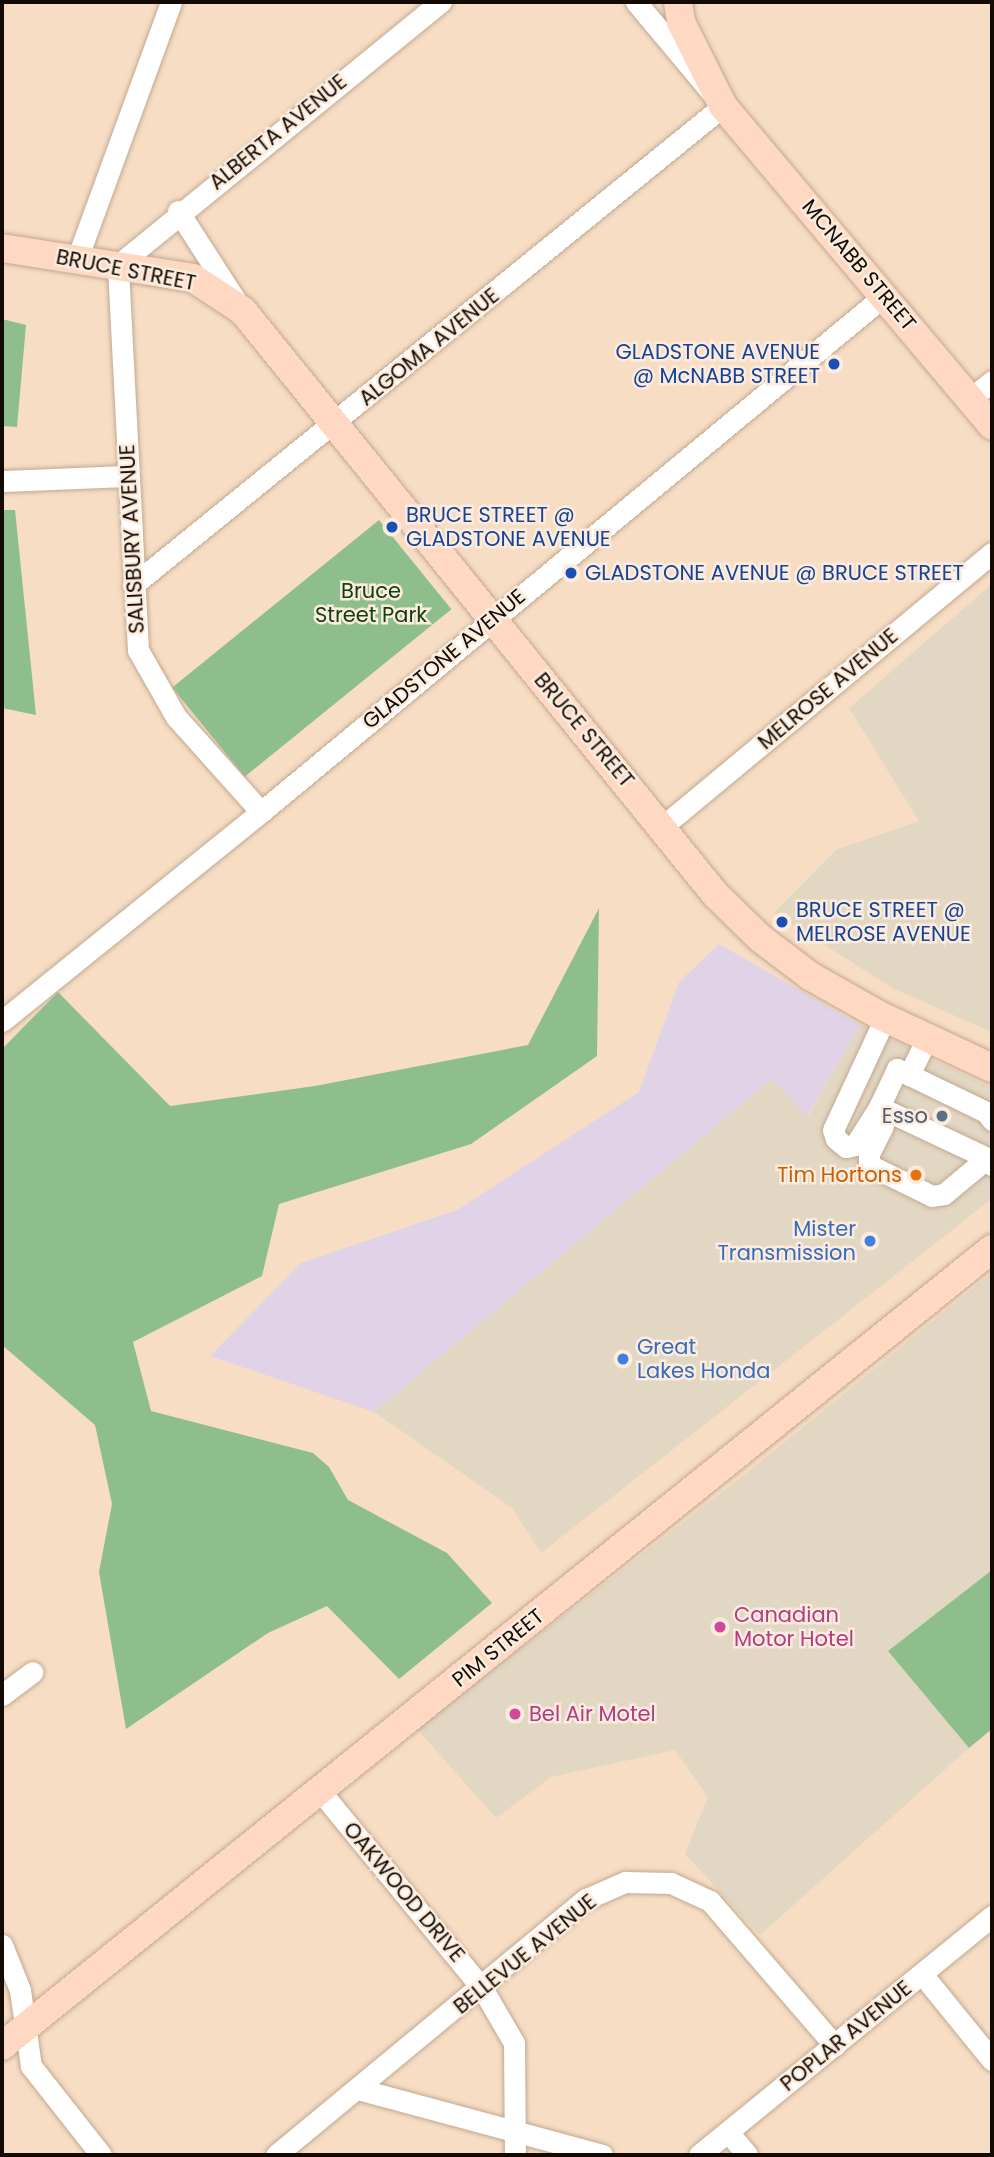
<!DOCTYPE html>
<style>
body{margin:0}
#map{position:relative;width:994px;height:2157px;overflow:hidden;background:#f7ddc4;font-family:Poppins,sans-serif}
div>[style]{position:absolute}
.commercial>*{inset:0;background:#e2d7c3}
.industrial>*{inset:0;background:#e0d3e7}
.green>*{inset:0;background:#8fbe8d;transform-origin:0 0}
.roads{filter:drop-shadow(0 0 2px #c1a991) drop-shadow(0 0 2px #c1a991)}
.minor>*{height:21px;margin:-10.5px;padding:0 10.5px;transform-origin:10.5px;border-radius:10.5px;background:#fff}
.major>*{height:28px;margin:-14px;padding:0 14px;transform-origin:14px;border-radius:14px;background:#fed8c3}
.dots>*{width:19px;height:19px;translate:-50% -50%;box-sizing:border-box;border:4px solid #fcecdd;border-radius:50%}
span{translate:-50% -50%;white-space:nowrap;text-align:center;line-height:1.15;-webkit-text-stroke:5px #fcecdd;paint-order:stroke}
.street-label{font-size:21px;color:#120a03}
.transit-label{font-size:21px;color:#164399}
.right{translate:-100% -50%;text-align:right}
.left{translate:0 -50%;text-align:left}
.park-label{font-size:21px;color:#0e410f}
.service-label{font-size:21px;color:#4e5e75}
.food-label{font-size:21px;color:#c56008}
.shop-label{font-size:21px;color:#366cbe}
.hotel-label{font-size:21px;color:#b23c85}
.frame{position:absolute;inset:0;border:4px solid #120a03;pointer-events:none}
</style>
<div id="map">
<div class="commercial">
<i style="clip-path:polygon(992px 584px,992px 1032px,894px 989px,774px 913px,836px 850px,919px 821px,849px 708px)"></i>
<i style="clip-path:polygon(860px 1025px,992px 1088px,992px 1198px,965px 1220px,541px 1553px,512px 1508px,374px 1412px,772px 1079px,808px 1116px)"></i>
<i style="clip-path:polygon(992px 1273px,992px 1570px,888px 1651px,969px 1748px,760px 1935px,685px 1854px,708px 1797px,675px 1750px,551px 1777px,496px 1818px,417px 1729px,743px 1476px)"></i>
</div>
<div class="industrial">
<i style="clip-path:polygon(719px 944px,860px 1025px,807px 1116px,772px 1079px,374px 1412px,210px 1356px,301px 1263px,457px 1210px,639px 1092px,679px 982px)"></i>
</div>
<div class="green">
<i style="clip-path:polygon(2px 319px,26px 325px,17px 427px,2px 426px)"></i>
<i style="clip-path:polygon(2px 510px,15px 510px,36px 715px,2px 708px)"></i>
<i style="left:379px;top:520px;width:115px;height:266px;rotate:51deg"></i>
<i style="clip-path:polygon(599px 908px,597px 1056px,471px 1144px,279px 1204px,262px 1276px,133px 1342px,151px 1411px,313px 1453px,329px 1467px,348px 1500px,447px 1553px,492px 1603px,399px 1679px,327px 1606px,268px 1633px,126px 1729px,99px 1572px,112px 1504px,95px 1425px,2px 1345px,2px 1049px,58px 992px,170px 1106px,315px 1086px,528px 1045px)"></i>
<i style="clip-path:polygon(992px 1570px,992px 1729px,969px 1748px,888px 1651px)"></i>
</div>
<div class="roads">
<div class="minor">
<i style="left:178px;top:211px;width:111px;rotate:57.2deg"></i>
<i style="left:77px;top:259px;width:274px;rotate:-69.9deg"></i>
<i style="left:970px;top:399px;width:28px;rotate:-39deg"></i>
<i style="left:2px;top:481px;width:126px;rotate:-2.3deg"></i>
<i style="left:133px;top:585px;width:760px;rotate:-39.07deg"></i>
<i style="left:723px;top:106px;width:136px;rotate:-129.9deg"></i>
<i style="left:261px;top:812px;width:127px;rotate:-131.8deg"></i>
<i style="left:176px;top:717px;width:77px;rotate:-119.6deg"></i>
<i style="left:138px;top:650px;width:386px;rotate:-93deg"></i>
<i style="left:118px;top:265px;width:417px;rotate:-39.2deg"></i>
<i style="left:663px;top:826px;width:428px;rotate:-39.7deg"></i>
<i style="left:2px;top:1021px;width:333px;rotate:-38.9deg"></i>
<i style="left:261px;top:812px;width:810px;rotate:-39.64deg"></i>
<i style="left:909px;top:1075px;width:41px;rotate:-64.1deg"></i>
<i style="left:879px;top:1107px;width:45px;rotate:122.3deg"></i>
<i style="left:855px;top:1145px;width:9px;rotate:167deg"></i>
<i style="left:846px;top:1147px;width:13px;rotate:-141deg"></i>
<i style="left:836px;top:1139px;width:9px;rotate:-108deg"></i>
<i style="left:833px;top:1130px;width:123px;rotate:-65.1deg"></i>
<i style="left:992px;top:1120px;width:10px;rotate:-127deg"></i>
<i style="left:986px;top:1112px;width:99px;rotate:-154.2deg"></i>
<i style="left:897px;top:1069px;width:42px;rotate:115.3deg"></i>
<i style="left:879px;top:1107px;width:119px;rotate:25.3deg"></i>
<i style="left:987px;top:1158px;width:9px;rotate:54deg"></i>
<i style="left:883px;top:1126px;width:30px;rotate:117deg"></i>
<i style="left:869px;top:1153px;width:12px;rotate:90deg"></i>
<i style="left:869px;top:1165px;width:70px;rotate:26.2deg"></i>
<i style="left:932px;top:1196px;width:12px;rotate:-9deg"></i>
<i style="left:944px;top:1194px;width:56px;rotate:-39.9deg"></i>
<i style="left:2px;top:1695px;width:38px;rotate:-37deg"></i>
<i style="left:320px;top:1791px;width:255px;rotate:50.6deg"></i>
<i style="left:482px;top:1988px;width:64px;rotate:59.8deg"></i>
<i style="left:514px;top:2043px;width:112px;rotate:89.5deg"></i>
<i style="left:2px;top:1945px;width:48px;rotate:68.2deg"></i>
<i style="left:20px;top:1990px;width:77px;rotate:81.8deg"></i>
<i style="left:31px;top:2066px;width:113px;rotate:51.8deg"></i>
<i style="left:922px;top:1974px;width:111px;rotate:50.9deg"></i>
<i style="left:358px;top:2089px;width:253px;rotate:15.1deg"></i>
<i style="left:728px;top:2132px;width:30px;rotate:50deg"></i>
<i style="left:276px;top:2155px;width:402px;rotate:-39.6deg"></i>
<i style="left:586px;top:1899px;width:43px;rotate:-23.6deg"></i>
<i style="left:625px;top:1882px;width:46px;rotate:1.2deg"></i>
<i style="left:671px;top:1883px;width:43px;rotate:24.8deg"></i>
<i style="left:710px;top:1901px;width:191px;rotate:49.2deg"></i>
<i style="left:699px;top:2155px;width:378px;rotate:-39.2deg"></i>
</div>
<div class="major">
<i style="left:678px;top:2px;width:20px;rotate:81deg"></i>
<i style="left:681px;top:22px;width:94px;rotate:63.4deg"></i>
<i style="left:723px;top:106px;width:418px;rotate:49.9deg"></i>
<i style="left:2px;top:248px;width:193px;rotate:8.9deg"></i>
<i style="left:193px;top:278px;width:60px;rotate:33.4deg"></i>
<i style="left:243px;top:311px;width:750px;rotate:51.01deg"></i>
<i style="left:715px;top:894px;width:63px;rotate:44.4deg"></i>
<i style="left:760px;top:938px;width:63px;rotate:37.2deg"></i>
<i style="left:810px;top:976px;width:79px;rotate:29.5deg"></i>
<i style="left:879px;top:1015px;width:125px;rotate:25.1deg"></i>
<i style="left:2px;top:2046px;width:1271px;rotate:-38.84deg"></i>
</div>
</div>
<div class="dots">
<i style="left:834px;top:364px;background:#1a4fb4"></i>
<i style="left:392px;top:527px;background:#1a4fb4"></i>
<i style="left:571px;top:573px;background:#1a4fb4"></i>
<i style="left:782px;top:922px;background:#1a4fb4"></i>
<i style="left:942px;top:1116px;background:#5c6f8a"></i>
<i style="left:916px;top:1175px;background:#e8710a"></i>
<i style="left:870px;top:1241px;background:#3f7fe0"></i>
<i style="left:623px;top:1359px;background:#3f7fe0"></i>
<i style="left:720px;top:1627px;background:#d1479c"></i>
<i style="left:515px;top:1714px;background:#d1479c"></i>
</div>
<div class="street-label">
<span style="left:278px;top:132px;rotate:-39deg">ALBERTA AVENUE</span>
<span style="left:859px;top:265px;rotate:50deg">MCNABB STREET</span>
<span style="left:126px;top:270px;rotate:11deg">BRUCE STREET</span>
<span style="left:429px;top:347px;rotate:-39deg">ALGOMA AVENUE</span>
<span style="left:132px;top:539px;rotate:-93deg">SALISBURY AVENUE</span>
<span style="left:444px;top:659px;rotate:-40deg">GLADSTONE AVENUE</span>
<span style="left:828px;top:689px;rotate:-40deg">MELROSE AVENUE</span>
<span style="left:584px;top:730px;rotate:50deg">BRUCE STREET</span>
<span style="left:498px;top:1648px;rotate:-39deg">PIM STREET</span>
<span style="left:404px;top:1892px;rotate:50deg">OAKWOOD DRIVE</span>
<span style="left:525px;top:1954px;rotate:-39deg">BELLEVUE AVENUE</span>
<span style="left:846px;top:2036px;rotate:-39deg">POPLAR AVENUE</span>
</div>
<div class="transit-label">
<span class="right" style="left:820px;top:364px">GLADSTONE AVENUE<br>@ McNABB STREET</span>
<span class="left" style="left:406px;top:527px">BRUCE STREET @<br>GLADSTONE AVENUE</span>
<span class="left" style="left:585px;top:573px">GLADSTONE AVENUE @ BRUCE STREET</span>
<span class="left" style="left:796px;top:922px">BRUCE STREET @<br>MELROSE AVENUE</span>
</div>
<div class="park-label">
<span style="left:371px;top:603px">Bruce<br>Street Park</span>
</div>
<div class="service-label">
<span class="right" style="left:928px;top:1116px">Esso</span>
</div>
<div class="food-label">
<span class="right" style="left:902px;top:1175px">Tim Hortons</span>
</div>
<div class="shop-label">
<span class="right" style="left:856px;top:1241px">Mister<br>Transmission</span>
<span class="left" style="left:637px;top:1359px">Great<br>Lakes Honda</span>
</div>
<div class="hotel-label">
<span class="left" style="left:734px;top:1627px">Canadian<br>Motor Hotel</span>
<span class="left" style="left:529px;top:1714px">Bel Air Motel</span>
</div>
<div class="frame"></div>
</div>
